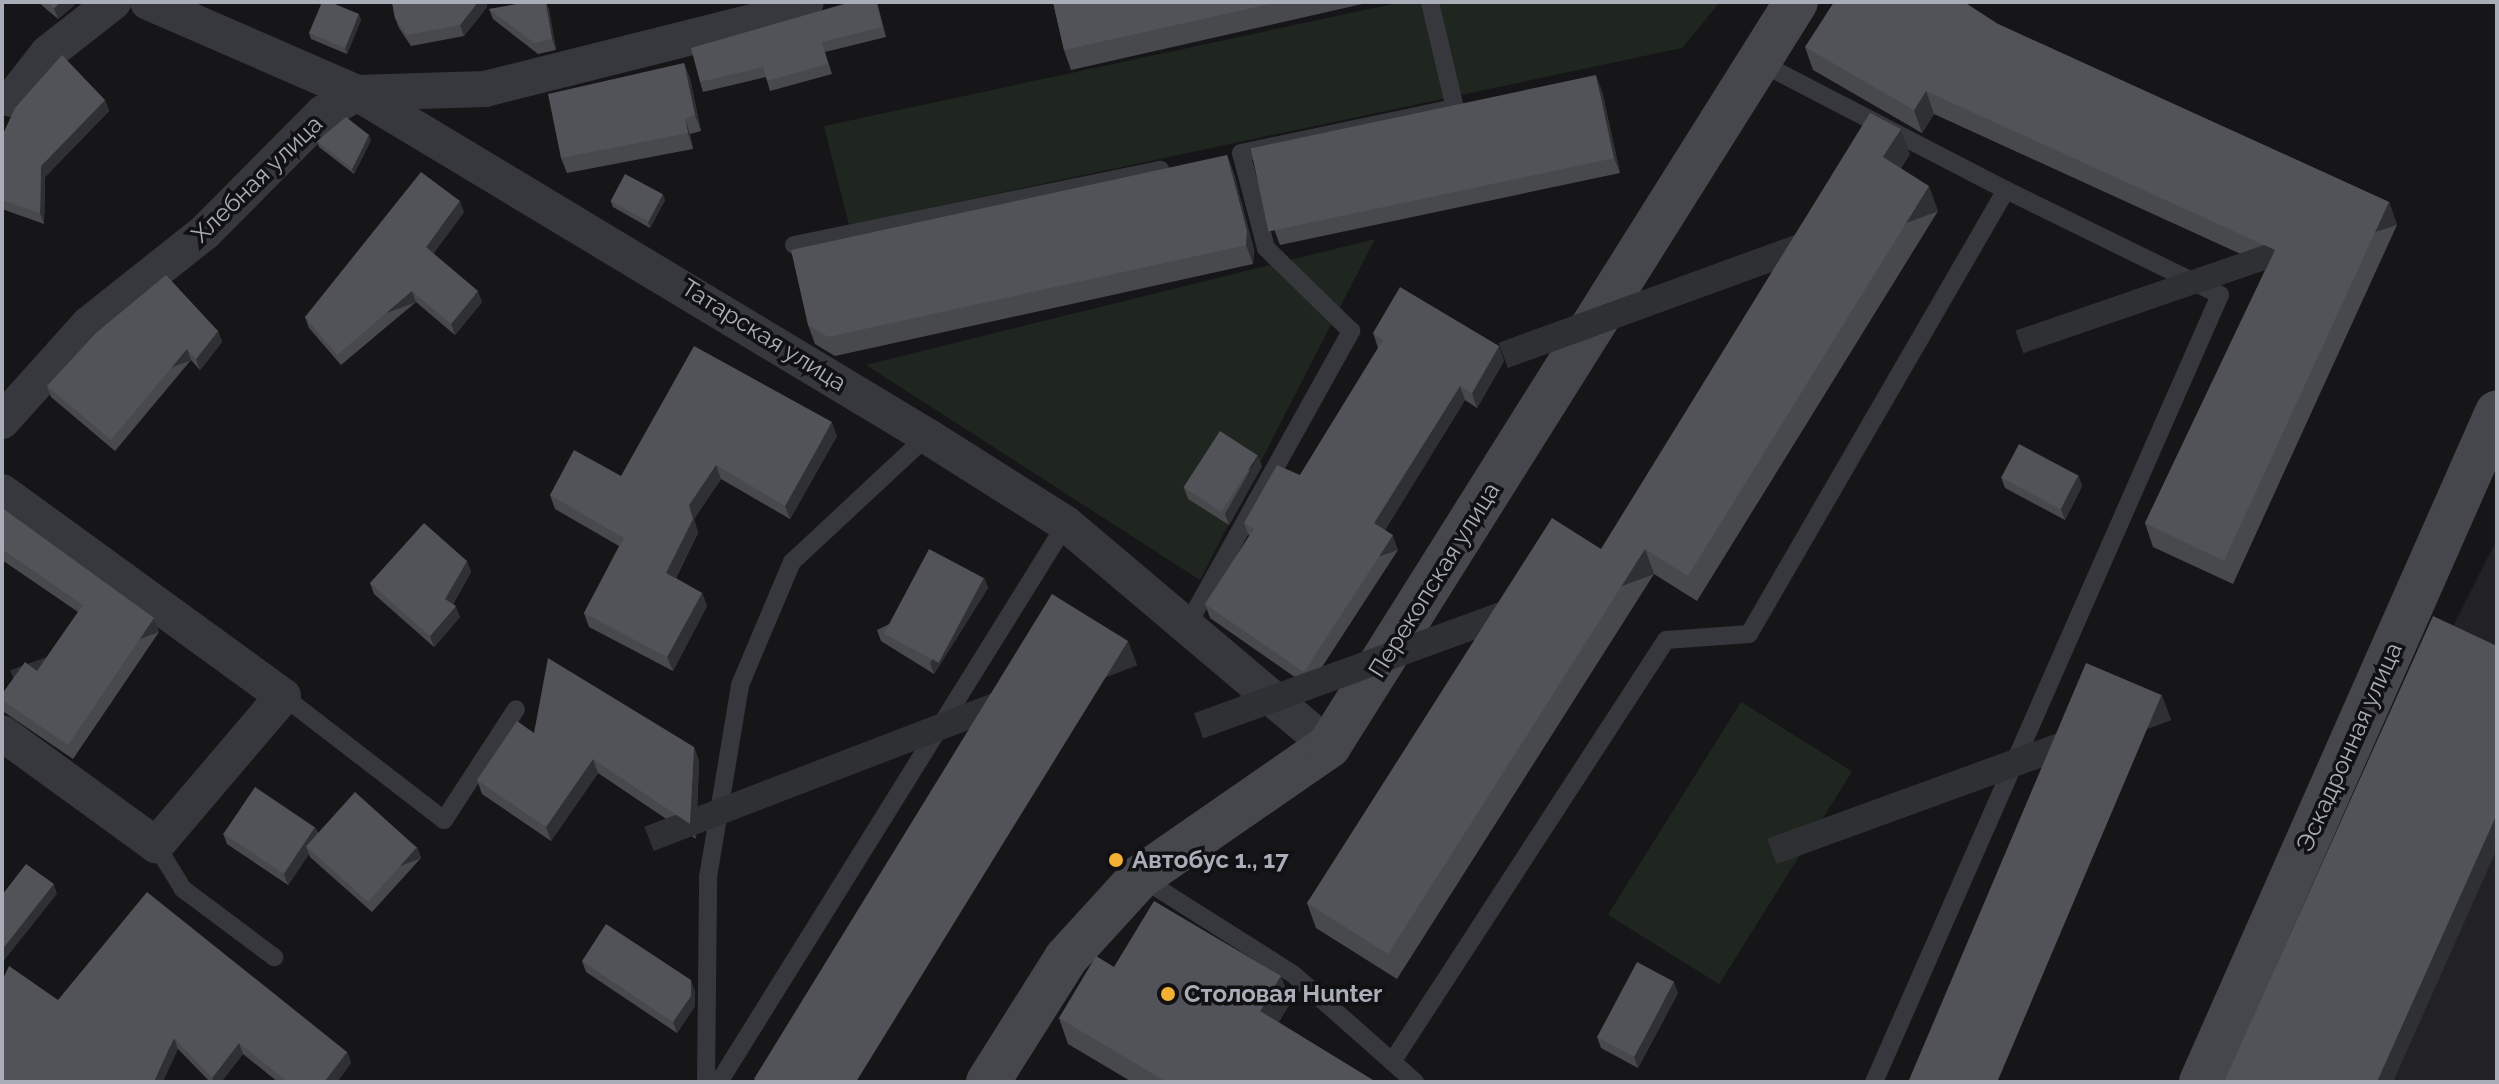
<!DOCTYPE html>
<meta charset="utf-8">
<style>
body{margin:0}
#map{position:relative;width:2499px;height:1084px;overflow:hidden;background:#161618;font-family:Raleway,sans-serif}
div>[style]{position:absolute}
.built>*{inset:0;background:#222225}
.green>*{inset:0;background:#1e261f;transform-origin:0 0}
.lane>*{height:18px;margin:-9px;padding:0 9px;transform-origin:9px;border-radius:9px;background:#37383d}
.street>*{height:36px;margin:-18px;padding:0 18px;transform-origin:18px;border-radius:18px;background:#37383d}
.secondary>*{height:44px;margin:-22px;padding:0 22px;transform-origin:22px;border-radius:22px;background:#45474d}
.wall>*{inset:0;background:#47494d}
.shaded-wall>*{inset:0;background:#2f3033;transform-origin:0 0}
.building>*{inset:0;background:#525359;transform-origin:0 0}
.dots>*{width:22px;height:22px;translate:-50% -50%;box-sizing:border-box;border:4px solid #111113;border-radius:50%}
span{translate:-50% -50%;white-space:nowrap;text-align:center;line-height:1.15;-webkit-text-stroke:7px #111113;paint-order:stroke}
.street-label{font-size:24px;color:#a8adb8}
.poi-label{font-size:24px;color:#a8adb8;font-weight:700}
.left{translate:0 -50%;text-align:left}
.frame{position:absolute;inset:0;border:4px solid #a8adb8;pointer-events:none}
</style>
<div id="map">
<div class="built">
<i style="clip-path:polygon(2496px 541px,2497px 1082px,2224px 1082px)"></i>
</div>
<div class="green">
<i style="clip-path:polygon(1402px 2px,1720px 2px,1682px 48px,849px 225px,824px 126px)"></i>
<i style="clip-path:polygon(1375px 239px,1200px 580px,866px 365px)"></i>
<i style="left:1741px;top:702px;width:131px;height:251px;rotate:32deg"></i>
</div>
<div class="lane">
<i style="left:1759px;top:62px;width:278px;rotate:27.4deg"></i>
<i style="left:794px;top:245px;width:374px;rotate:-11.6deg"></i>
<i style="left:1187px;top:626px;width:338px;rotate:-60.9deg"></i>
<i style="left:1351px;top:331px;width:119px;rotate:-135.7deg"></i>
<i style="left:1266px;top:248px;width:98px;rotate:-104.7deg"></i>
<i style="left:1241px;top:153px;width:219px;rotate:-11.9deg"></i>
<i style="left:1455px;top:108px;width:109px;rotate:-103.3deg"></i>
<i style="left:283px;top:696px;width:203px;rotate:37.6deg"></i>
<i style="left:444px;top:820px;width:132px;rotate:-57deg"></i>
<i style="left:156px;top:845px;width:52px;rotate:58.5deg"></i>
<i style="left:183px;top:889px;width:114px;rotate:36.8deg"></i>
<i style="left:1140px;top:877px;width:181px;rotate:32.4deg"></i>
<i style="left:1293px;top:974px;width:163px;rotate:41.5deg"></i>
<i style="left:1392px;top:1062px;width:503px;rotate:-57deg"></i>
<i style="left:1666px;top:640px;width:83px;rotate:-4.1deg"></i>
<i style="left:1749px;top:634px;width:513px;rotate:-59.94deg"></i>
<i style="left:2006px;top:190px;width:238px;rotate:26.1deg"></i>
<i style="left:2220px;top:295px;width:860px;rotate:113.73deg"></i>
<i style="left:706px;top:1082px;width:205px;rotate:-89.4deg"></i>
<i style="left:708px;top:877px;width:195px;rotate:-80.5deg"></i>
<i style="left:740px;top:685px;width:134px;rotate:-67.1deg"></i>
<i style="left:792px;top:562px;width:185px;rotate:-43deg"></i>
<i style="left:719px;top:1082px;width:657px;rotate:-58.12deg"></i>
</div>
<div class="street">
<i style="left:148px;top:2px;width:228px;rotate:23.5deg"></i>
<i style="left:357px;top:93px;width:665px;rotate:31.04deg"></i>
<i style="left:927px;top:436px;width:165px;rotate:32.3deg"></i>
<i style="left:1066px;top:524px;width:344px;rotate:40.2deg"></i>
<i style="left:12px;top:99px;width:58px;rotate:-52deg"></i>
<i style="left:48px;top:53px;width:83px;rotate:-38.1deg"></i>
<i style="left:2px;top:421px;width:130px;rotate:-48.1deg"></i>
<i style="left:89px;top:324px;width:148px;rotate:-38.4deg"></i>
<i style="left:205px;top:232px;width:168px;rotate:-45.2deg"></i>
<i style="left:323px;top:113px;width:39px;rotate:-30deg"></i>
<i style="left:357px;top:93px;width:128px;rotate:-1.8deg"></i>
<i style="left:485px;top:89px;width:288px;rotate:-14.1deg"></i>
<i style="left:764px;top:19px;width:45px;rotate:-22deg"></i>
<i style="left:2px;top:492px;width:347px;rotate:36deg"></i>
<i style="left:283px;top:696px;width:196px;rotate:130.4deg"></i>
<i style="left:156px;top:845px;width:190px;rotate:-144deg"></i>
</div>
<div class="secondary">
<i style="left:988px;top:1082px;width:146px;rotate:-57.8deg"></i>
<i style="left:1066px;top:958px;width:110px;rotate:-47.6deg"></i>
<i style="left:1140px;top:877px;width:230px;rotate:-34.7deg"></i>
<i style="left:1329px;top:746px;width:878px;rotate:-57.88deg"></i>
<i style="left:2201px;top:1082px;width:732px;rotate:-66.16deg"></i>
</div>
<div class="wall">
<i style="clip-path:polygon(38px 2px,77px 2px,72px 7px,58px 19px)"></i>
<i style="clip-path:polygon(392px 2px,486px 2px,487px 7px,464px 36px,411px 46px,399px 28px,395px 18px)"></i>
<i style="clip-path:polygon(546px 2px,549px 10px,556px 50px,538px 54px,493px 19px,489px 9px)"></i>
<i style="clip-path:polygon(851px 2px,877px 2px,886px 37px,825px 52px,832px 74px,770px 91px,766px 77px,703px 92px,700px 82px)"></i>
<i style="clip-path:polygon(1053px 2px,1371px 2px,1071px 70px,1064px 50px)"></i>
<i style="clip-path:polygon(361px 20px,347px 54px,311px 39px,309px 33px)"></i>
<i style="clip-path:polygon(1998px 24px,2389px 202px,2397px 225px,2233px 584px,2153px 547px,2145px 523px,2267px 266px,1934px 114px,1922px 133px,1813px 70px,1805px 47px)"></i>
<i style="clip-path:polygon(684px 63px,690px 79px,701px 131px,690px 134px,693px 149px,567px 173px,561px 158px)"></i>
<i style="clip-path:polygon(1602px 91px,1620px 173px,1280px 245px,1274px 229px)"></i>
<i style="clip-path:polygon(105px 100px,109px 111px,45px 177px,44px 224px,2px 209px,2px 136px)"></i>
<i style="clip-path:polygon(371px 140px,354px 174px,319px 147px,317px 141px)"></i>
<i style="clip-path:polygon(1910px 154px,1901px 168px,1938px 211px,1697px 601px,1654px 574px,1397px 979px,1316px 928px,1307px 903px,1601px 549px)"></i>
<i style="clip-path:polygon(1227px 155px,1234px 174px,1254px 250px,1253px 264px,835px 356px,815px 344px,808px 325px)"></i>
<i style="clip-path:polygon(665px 200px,650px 228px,613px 207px,611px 202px)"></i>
<i style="clip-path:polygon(464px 212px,433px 254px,482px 302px,455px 335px,416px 302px,341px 365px,309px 328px,305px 317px)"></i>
<i style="clip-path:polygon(218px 331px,222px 342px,200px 370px,191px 360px,115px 451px,51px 397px,47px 386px)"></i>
<i style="clip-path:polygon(1373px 333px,1499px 346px,1504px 361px,1477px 408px,1465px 400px,1385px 530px,1398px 550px,1309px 687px,1210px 618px,1205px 604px,1249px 536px,1244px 523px,1300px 475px,1378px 348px)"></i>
<i style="clip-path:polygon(837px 436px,790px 519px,721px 479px,694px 519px,698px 533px,676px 578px,702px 593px,707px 606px,673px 671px,589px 627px,584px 613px,619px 546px,555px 509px,550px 495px,621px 476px)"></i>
<i style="clip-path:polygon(1262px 466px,1229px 525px,1188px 499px,1184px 488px)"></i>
<i style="clip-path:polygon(2078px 475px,2082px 486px,2065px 520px,2005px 488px,2001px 477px)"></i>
<i style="clip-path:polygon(2px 508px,154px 618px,159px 632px,73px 759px,4px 712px,2px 706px,2px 694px,37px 671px,78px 612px,2px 560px)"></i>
<i style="clip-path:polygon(467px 561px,471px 572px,453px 604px,460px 617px,434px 647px,374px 594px,370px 583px)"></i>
<i style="clip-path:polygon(984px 578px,988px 588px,934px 674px,881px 641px,877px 630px)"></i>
<i style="clip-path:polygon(534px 733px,694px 747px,699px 761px,696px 839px,598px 773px,551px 841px,482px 794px,477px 780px)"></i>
<i style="clip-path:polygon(315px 827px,318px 833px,417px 847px,421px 858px,372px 912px,310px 857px,309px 854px,288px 885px,227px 844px,223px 833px)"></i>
<i style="clip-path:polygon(582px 961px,695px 991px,695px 1006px,677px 1033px,586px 972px)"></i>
<i style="clip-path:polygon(1114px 967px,1291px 1002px,1278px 1022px,1376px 1082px,1132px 1082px,1068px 1044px,1059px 1018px)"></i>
<i style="clip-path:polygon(1678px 993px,1638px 1068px,1601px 1048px,1597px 1037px)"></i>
<i style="clip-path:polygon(58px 1000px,347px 1052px,351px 1063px,337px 1082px,278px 1082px,243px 1054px,221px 1082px,210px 1082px,178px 1049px)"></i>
</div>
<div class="shaded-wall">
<i style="clip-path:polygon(61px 2px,77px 2px,72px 7px,58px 19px,54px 8px)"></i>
<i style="clip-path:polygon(478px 2px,486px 2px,487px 7px,464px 36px,460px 25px)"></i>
<i style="clip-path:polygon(546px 2px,549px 10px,556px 50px,552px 39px)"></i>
<i style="clip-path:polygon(359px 14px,361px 20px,347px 54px,345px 48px)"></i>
<i style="clip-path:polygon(684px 63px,690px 79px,701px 131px,695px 115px)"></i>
<i style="clip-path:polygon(1596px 75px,1602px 91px,1620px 173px,1614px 158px)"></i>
<i style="clip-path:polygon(1926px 91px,1934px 114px,1922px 133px,1914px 110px)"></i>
<i style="clip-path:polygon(105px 100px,109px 111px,45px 177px,44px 224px,40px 213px,41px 166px)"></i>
<i style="clip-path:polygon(685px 119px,690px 134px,693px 149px,688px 133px)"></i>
<i style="clip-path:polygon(1901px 129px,1910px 154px,1892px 182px,1883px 157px)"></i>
<i style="clip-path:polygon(369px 135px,371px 140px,354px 174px,352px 169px)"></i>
<i style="clip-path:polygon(1227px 155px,1234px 174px,1254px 250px,1253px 264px,1246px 245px)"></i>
<i style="left:1929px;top:186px;width:27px;height:458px;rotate:70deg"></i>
<i style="clip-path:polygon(663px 194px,665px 200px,650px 228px,648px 222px)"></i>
<i style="clip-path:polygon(460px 201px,464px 212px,430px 258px,426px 247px)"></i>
<i style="left:2389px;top:202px;width:24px;height:395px;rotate:71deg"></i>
<i style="left:412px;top:291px;width:12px;height:99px;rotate:70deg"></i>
<i style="clip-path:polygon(478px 291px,482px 302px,455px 335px,451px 324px)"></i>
<i style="clip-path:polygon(218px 331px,222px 342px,200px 370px,196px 359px)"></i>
<i style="clip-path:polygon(1499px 346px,1504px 361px,1477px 408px,1472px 393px)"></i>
<i style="left:187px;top:349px;width:12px;height:119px;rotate:70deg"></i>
<i style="clip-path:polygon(1460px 386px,1465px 400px,1380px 538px,1374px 523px)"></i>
<i style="clip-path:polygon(832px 422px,837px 436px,790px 519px,785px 506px)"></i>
<i style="clip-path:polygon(1258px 456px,1262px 466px,1229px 525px,1225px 514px)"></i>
<i style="clip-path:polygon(716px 465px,721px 479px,694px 519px,698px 533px,671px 587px,666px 573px,689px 505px)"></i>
<i style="clip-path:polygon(2078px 475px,2082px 486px,2065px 520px,2061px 509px)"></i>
<i style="left:1393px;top:535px;width:16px;height:163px;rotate:72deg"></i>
<i style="left:1645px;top:549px;width:27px;height:480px;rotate:70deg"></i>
<i style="clip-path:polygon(467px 561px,471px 572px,449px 610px,445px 599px)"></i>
<i style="clip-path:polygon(984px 578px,988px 588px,934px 674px,930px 663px)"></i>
<i style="clip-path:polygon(702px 593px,707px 606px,673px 671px,667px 657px)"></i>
<i style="clip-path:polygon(456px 606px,460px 617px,434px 647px,430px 636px)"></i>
<i style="left:154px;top:618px;width:15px;height:153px;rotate:70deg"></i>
<i style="left:1128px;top:641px;width:26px;height:518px;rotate:69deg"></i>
<i style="left:2162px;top:695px;width:27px;height:420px;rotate:70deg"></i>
<i style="clip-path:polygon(694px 747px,699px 761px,696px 839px,690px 824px)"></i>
<i style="clip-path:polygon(593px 759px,598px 773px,551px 841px,546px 827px)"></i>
<i style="clip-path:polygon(2497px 814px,2497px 849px,2393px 1082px,2377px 1082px)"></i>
<i style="clip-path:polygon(315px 827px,319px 838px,306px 846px,309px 854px,288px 885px,284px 874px)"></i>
<i style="left:417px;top:847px;width:12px;height:73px;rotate:70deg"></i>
<i style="clip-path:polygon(54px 884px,57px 894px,2px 963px,2px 950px)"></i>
<i style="clip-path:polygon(1281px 976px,1291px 1002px,1270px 1037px,1260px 1011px)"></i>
<i style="clip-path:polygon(691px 980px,695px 991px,695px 1006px,677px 1033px,673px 1022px)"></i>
<i style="clip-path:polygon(1674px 982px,1678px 993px,1638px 1068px,1634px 1057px)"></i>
<i style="clip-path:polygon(174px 1038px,178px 1049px,163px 1082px,154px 1082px)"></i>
<i style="clip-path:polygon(239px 1043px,243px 1054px,221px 1082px,213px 1082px,212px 1078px)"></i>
<i style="clip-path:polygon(347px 1052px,351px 1063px,337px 1082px,324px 1082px)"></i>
</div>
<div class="building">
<i style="clip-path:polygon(47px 2px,61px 2px,54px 8px)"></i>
<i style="clip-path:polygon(322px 2px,330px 2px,359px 14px,345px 48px,309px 33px)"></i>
<i style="clip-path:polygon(392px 2px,478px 2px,460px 25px,407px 35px,395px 18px)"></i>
<i style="clip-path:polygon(528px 2px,545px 2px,552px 39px,534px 43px,489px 9px)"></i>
<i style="clip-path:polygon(851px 2px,876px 2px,882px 27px,822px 42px,828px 64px,767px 81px,763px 67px,700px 82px,691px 48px)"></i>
<i style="clip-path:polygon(1053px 2px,1279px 2px,1064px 50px)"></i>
<i style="clip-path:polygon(1834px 2px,1964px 2px,1998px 24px,2389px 202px,2224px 561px,2145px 523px,2275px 250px,1926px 91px,1914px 110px,1805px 47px)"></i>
<i style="clip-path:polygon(62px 55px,105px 100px,41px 166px,40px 213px,2px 200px,2px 136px,15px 108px)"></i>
<i style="clip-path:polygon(684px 63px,695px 115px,685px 119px,688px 133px,561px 158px,548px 94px)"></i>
<i style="left:1596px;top:75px;width:85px;height:353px;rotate:78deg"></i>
<i style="clip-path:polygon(1870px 113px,1901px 129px,1883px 157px,1929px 186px,1688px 576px,1645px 549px,1388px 954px,1307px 903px,1552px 518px,1601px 549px)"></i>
<i style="clip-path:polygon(346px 117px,369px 135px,352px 169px,317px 141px)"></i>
<i style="clip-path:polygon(1227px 155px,1247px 231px,1246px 245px,828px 337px,808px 325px,791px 250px)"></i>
<i style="clip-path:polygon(421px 172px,460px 201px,426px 247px,478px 291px,451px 324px,412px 291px,337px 355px,305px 317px)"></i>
<i style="left:625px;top:174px;width:43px;height:31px;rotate:28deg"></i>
<i style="clip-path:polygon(166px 275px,218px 331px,196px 359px,187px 349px,111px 440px,47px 386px,96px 333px)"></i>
<i style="clip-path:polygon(1400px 287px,1499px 346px,1472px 393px,1460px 386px,1374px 523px,1393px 535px,1304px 672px,1205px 604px,1254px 529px,1244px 523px,1277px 465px,1300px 475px,1383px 340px,1373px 333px)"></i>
<i style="clip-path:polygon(694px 346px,832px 422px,785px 506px,716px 465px,689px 505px,693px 519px,666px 573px,702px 593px,667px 657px,584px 613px,624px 538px,550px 495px,574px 450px,621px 476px)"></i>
<i style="left:1220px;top:431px;width:45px;height:67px;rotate:33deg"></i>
<i style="left:2019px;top:444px;width:67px;height:38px;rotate:28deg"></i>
<i style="clip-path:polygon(2px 508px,154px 618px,68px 745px,2px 700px,2px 694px,25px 662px,37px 671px,83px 605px,2px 549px)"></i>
<i style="clip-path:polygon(424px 523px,467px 561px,445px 599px,456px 606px,430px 636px,370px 583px)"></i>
<i style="left:929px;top:549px;width:62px;height:96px;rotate:28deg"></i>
<i style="clip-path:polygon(1052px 594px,1128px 641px,856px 1082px,758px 1082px,754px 1079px)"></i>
<i style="clip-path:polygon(2433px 616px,2497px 646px,2497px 814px,2377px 1082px,2224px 1082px)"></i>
<i style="clip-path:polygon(548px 658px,694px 747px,690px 824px,593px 759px,546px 827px,477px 780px,517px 721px,534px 733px)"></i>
<i style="left:2086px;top:663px;width:82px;height:454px;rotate:23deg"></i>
<i style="left:255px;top:787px;width:72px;height:56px;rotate:34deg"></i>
<i style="left:355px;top:792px;width:83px;height:73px;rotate:42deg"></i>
<i style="clip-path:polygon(26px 864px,54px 884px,2px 950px,2px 895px)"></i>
<i style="clip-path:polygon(147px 892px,347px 1052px,324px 1082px,288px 1082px,239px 1043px,212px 1078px,174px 1038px,154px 1082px,2px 1082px,2px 981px,9px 966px,58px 1000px)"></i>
<i style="clip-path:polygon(1154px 901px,1281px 976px,1260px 1011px,1376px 1082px,1167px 1082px,1059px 1018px,1096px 956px,1114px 967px)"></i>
<i style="clip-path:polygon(606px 924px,691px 980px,691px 996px,673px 1022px,582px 961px)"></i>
<i style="left:1637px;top:962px;width:42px;height:85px;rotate:28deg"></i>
</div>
<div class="dots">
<i style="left:1116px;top:860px;background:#f2b134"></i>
<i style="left:1168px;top:994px;background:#f2b134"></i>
</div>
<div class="street-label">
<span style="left:257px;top:179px;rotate:-44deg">Хлебная улица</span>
<span style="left:764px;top:335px;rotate:32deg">Татарская улица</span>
<span style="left:1434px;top:580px;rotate:-58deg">Перекопская улица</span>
<span style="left:2349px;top:747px;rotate:-66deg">Эскадронная улица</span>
</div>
<div class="poi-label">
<span class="left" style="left:1132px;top:860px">Автобус 1., 17</span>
<span class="left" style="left:1184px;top:994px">Столовая Hunter</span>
</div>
<div class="frame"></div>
</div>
